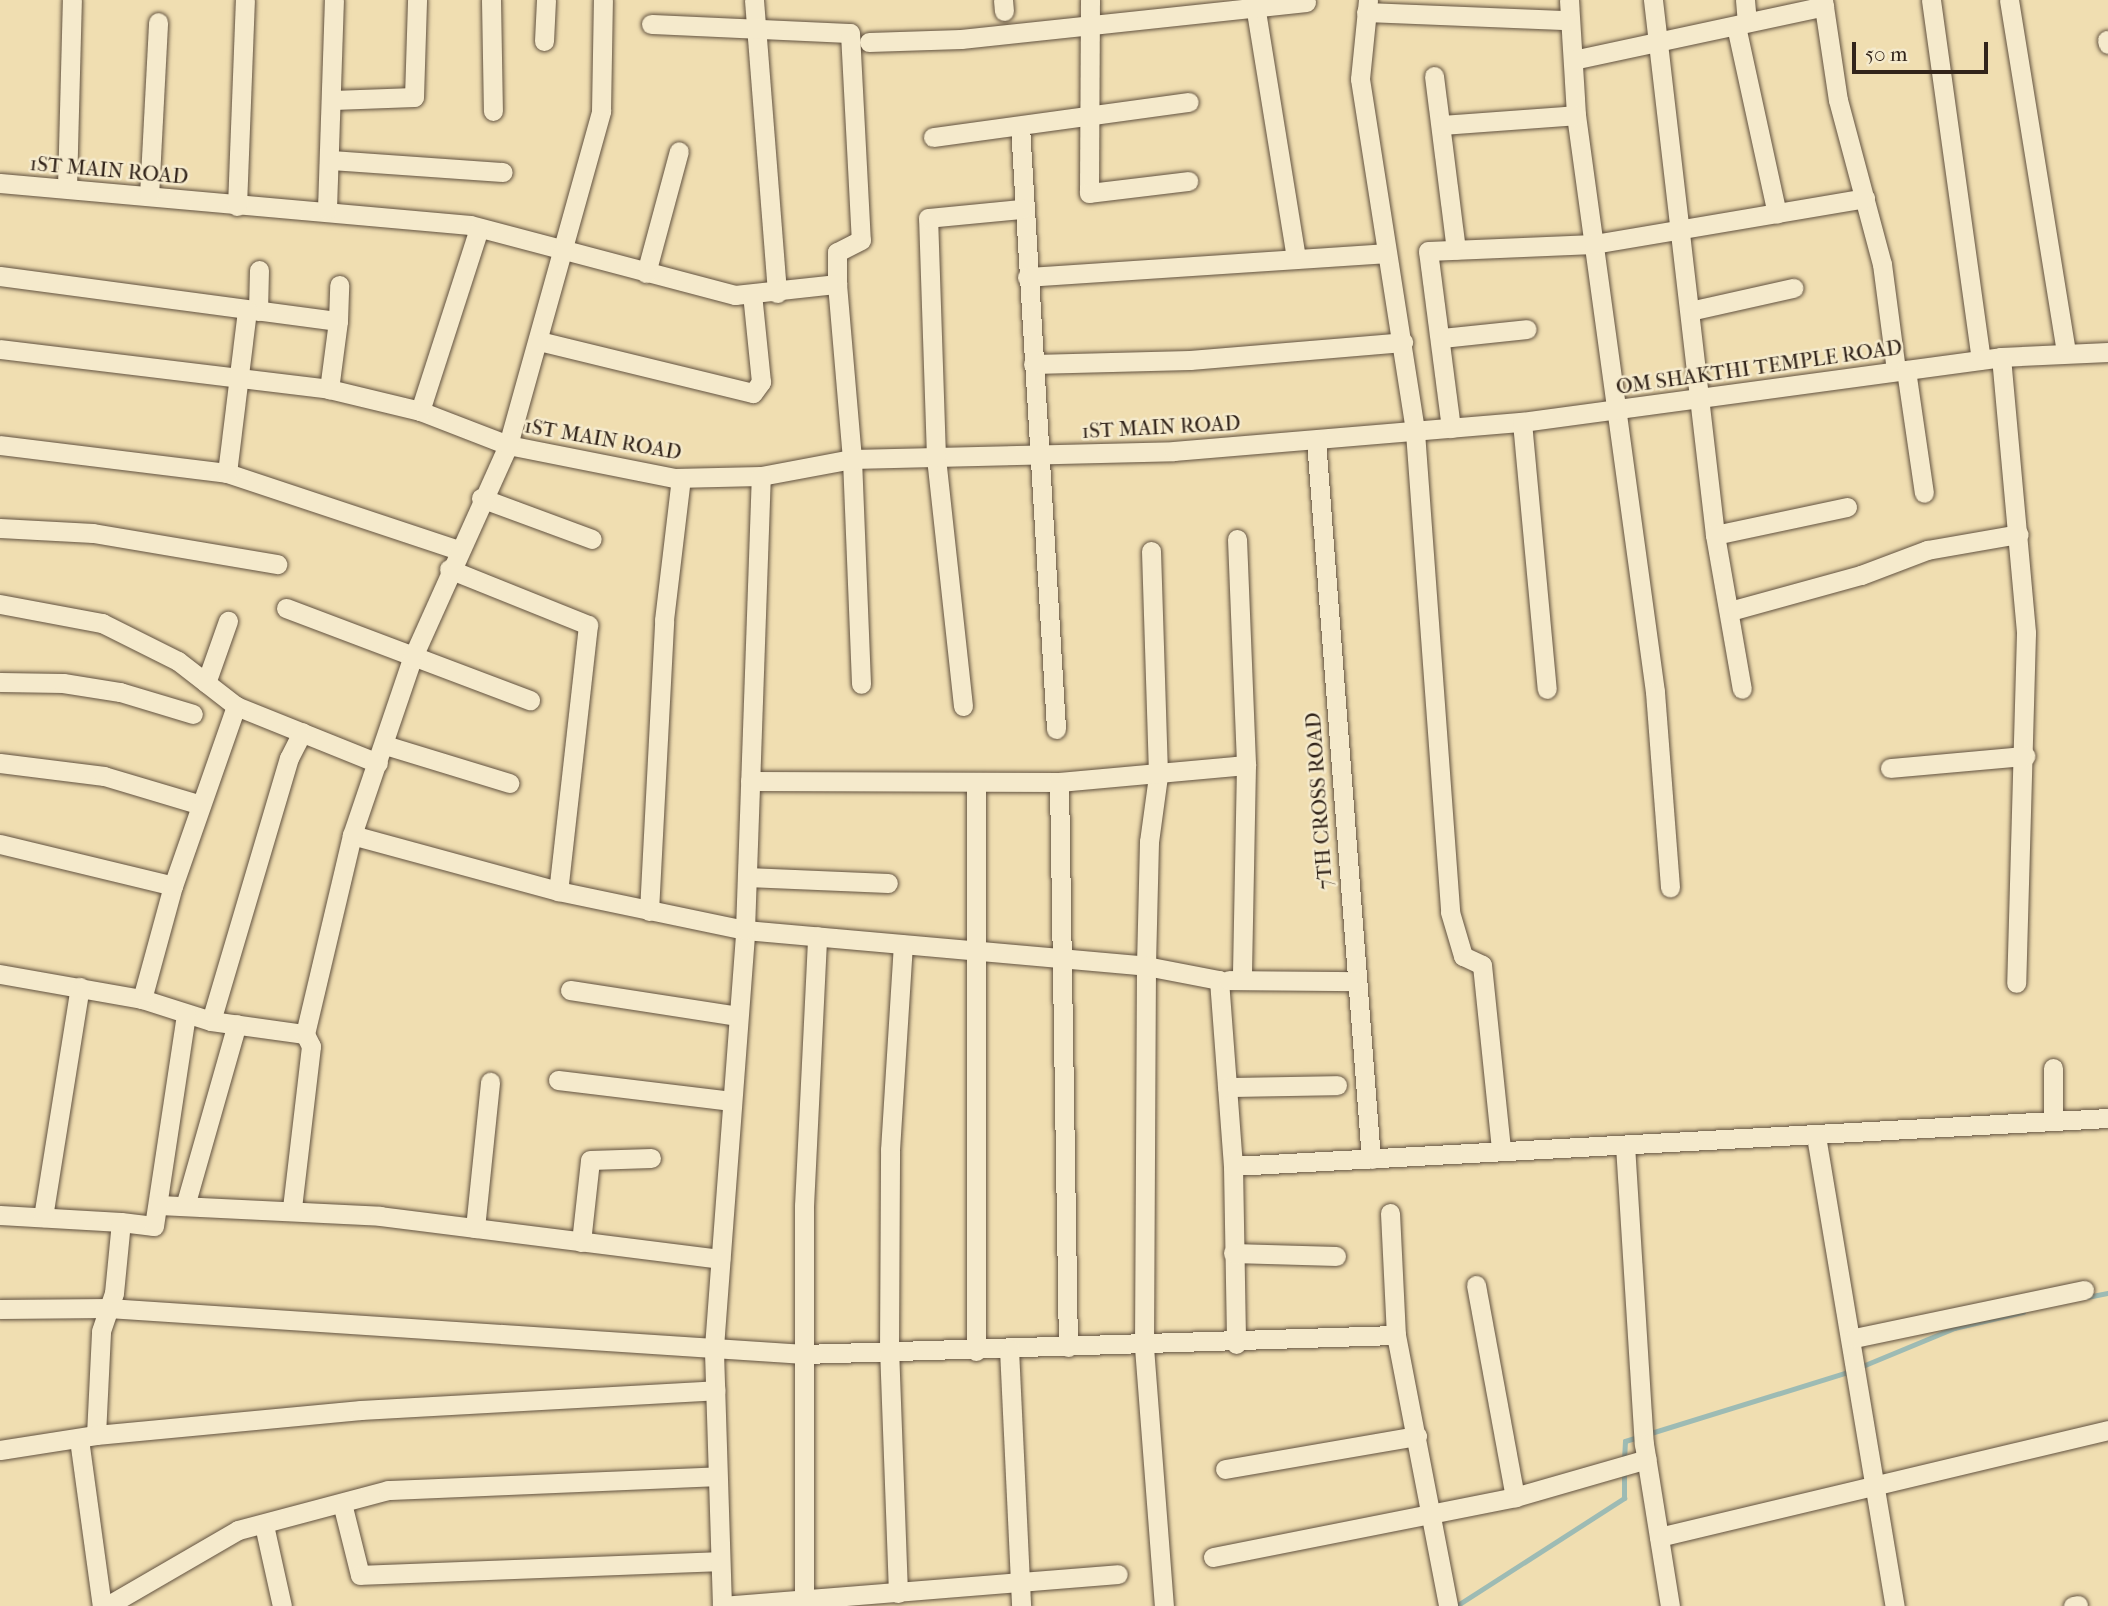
<!DOCTYPE html>
<style>
body{margin:0}
#map{position:relative;width:2108px;height:1606px;overflow:hidden;background:#f0deb1;font-family:"IM FELL French Canon",serif}
div>[style]{position:absolute}
.stream>*{height:5px;margin:-2.5px;padding:0 2.5px;transform-origin:2.5px;border-radius:2.5px;background:#9dbbb4}
.roads{filter:drop-shadow(0 0 2px #625240) drop-shadow(0 0 2px #625240)}
.street>*{height:19px;margin:-9.5px;padding:0 9.5px;transform-origin:9.5px;border-radius:9.5px;background:#f5eacc}
span{translate:-50% -50%;white-space:nowrap;text-align:center;line-height:1.15;-webkit-text-stroke:5px #f5eacc;paint-order:stroke}
.street-label{font-size:21px;color:#32241a}
.scale{position:absolute;left:1852px;top:42px;width:136px;height:32px;box-sizing:border-box;border:4px solid #32241a;border-top:0;padding-left:9px;font-size:21px;line-height:24px;white-space:nowrap;color:#32241a;-webkit-text-stroke:5px #f5eacc;paint-order:stroke}
</style>
<div id="map">
<div class="stream">
<i style="left:2087px;top:1297px;width:21px;rotate:-11deg"></i>
<i style="left:1860px;top:1367px;width:102px;rotate:-22.5deg"></i>
<i style="left:1954px;top:1328px;width:71px;rotate:-13.1deg"></i>
<i style="left:1624px;top:1460px;width:19px;rotate:-87deg"></i>
<i style="left:1625px;top:1441px;width:237px;rotate:-17.2deg"></i>
<i style="left:1456px;top:1606px;width:200px;rotate:-32.7deg"></i>
<i style="left:1624px;top:1498px;width:28px;rotate:-90deg"></i>
</div>
<div class="roads">
<div class="street">
<i style="left:491px;top:0;width:111px;rotate:89deg"></i>
<i style="left:754px;top:0;width:294px;rotate:85.5deg"></i>
<i style="left:1003px;top:0;width:11px;rotate:85deg"></i>
<i style="left:1090px;top:0;width:193px;rotate:90.3deg"></i>
<i style="left:1089px;top:193px;width:100px;rotate:-6.9deg"></i>
<i style="left:1368px;top:0;width:79px;rotate:95.8deg"></i>
<i style="left:1360px;top:79px;width:357px;rotate:81.1deg"></i>
<i style="left:1415px;top:432px;width:481px;rotate:85.8deg"></i>
<i style="left:1450px;top:912px;width:46px;rotate:73.5deg"></i>
<i style="left:1463px;top:956px;width:21px;rotate:25deg"></i>
<i style="left:1482px;top:965px;width:184px;rotate:84.1deg"></i>
<i style="left:1569px;top:0;width:115px;rotate:86.5deg"></i>
<i style="left:1576px;top:115px;width:582px;rotate:82.2deg"></i>
<i style="left:1655px;top:692px;width:196px;rotate:85.6deg"></i>
<i style="left:1653px;top:0;width:539px;rotate:83.39deg"></i>
<i style="left:1715px;top:535px;width:156px;rotate:80.1deg"></i>
<i style="left:1745px;top:0;width:22px;rotate:85deg"></i>
<i style="left:1823px;top:0;width:101px;rotate:81.5deg"></i>
<i style="left:1838px;top:100px;width:170px;rotate:75deg"></i>
<i style="left:1882px;top:264px;width:108px;rotate:82.5deg"></i>
<i style="left:1931px;top:0;width:363px;rotate:82.1deg"></i>
<i style="left:2009px;top:0;width:355px;rotate:80.8deg"></i>
<i style="left:1255px;top:5px;width:257px;rotate:80.8deg"></i>
<i style="left:1366px;top:12px;width:203px;rotate:2.3deg"></i>
<i style="left:651px;top:24px;width:199px;rotate:2.6deg"></i>
<i style="left:850px;top:33px;width:207px;rotate:87deg"></i>
<i style="left:861px;top:240px;width:27px;rotate:153deg"></i>
<i style="left:837px;top:252px;width:32px;rotate:90deg"></i>
<i style="left:1736px;top:26px;width:192px;rotate:77.7deg"></i>
<i style="left:2107px;top:40px;width:4px;rotate:76deg"></i>
<i style="left:544px;top:41px;width:41px;rotate:-87.2deg"></i>
<i style="left:869px;top:42px;width:92px;rotate:-1.9deg"></i>
<i style="left:961px;top:39px;width:347px;rotate:-6.1deg"></i>
<i style="left:1573px;top:60px;width:257px;rotate:-12.1deg"></i>
<i style="left:1434px;top:76px;width:175px;rotate:82.8deg"></i>
<i style="left:333px;top:100px;width:81px;rotate:-2.1deg"></i>
<i style="left:414px;top:97px;width:97px;rotate:-88.2deg"></i>
<i style="left:1441px;top:125px;width:135px;rotate:-4.2deg"></i>
<i style="left:1020px;top:126px;width:604px;rotate:86.58deg"></i>
<i style="left:933px;top:137px;width:258px;rotate:-7.8deg"></i>
<i style="left:331px;top:160px;width:172px;rotate:4deg"></i>
<i style="left:0;top:183px;width:472px;rotate:5.1deg"></i>
<i style="left:470px;top:225px;width:274px;rotate:14.8deg"></i>
<i style="left:735px;top:295px;width:103px;rotate:-6.2deg"></i>
<i style="left:837px;top:284px;width:176px;rotate:85.1deg"></i>
<i style="left:852px;top:459px;width:225px;rotate:87.7deg"></i>
<i style="left:67px;top:187px;width:187px;rotate:-88.5deg"></i>
<i style="left:149px;top:196px;width:174px;rotate:-87deg"></i>
<i style="left:237px;top:206px;width:206px;rotate:-87.8deg"></i>
<i style="left:327px;top:209px;width:209px;rotate:-88.1deg"></i>
<i style="left:646px;top:273px;width:126px;rotate:-74.9deg"></i>
<i style="left:0;top:276px;width:341px;rotate:7.6deg"></i>
<i style="left:338px;top:321px;width:69px;rotate:97.5deg"></i>
<i style="left:1027px;top:277px;width:360px;rotate:-3.8deg"></i>
<i style="left:258px;top:311px;width:41px;rotate:-88.6deg"></i>
<i style="left:1690px;top:311px;width:106px;rotate:-12.6deg"></i>
<i style="left:338px;top:321px;width:36px;rotate:-88deg"></i>
<i style="left:1442px;top:338px;width:85px;rotate:-6deg"></i>
<i style="left:539px;top:341px;width:220px;rotate:13.7deg"></i>
<i style="left:753px;top:393px;width:14px;rotate:-54deg"></i>
<i style="left:761px;top:382px;width:88px;rotate:-95.8deg"></i>
<i style="left:0;top:349px;width:331px;rotate:6.9deg"></i>
<i style="left:329px;top:389px;width:94px;rotate:13.6deg"></i>
<i style="left:420px;top:411px;width:94px;rotate:21.1deg"></i>
<i style="left:508px;top:445px;width:169px;rotate:11.2deg"></i>
<i style="left:674px;top:478px;width:87px;rotate:-1.3deg"></i>
<i style="left:761px;top:476px;width:93px;rotate:-10.6deg"></i>
<i style="left:852px;top:459px;width:322px;rotate:-1.4deg"></i>
<i style="left:1174px;top:451px;width:349px;rotate:-4.8deg"></i>
<i style="left:1522px;top:422px;width:483px;rotate:-7.7deg"></i>
<i style="left:2001px;top:357px;width:107px;rotate:-2.7deg"></i>
<i style="left:2001px;top:357px;width:277px;rotate:84.8deg"></i>
<i style="left:2026px;top:633px;width:350px;rotate:91.6deg"></i>
<i style="left:1033px;top:364px;width:157px;rotate:-1.5deg"></i>
<i style="left:1190px;top:360px;width:214px;rotate:-4.8deg"></i>
<i style="left:1906px;top:370px;width:124px;rotate:81.7deg"></i>
<i style="left:420px;top:411px;width:192px;rotate:-72.1deg"></i>
<i style="left:1522px;top:422px;width:268px;rotate:84.7deg"></i>
<i style="left:1451px;top:428px;width:178px;rotate:-97.4deg"></i>
<i style="left:1428px;top:251px;width:166px;rotate:-2.4deg"></i>
<i style="left:1594px;top:244px;width:275px;rotate:-9.6deg"></i>
<i style="left:1316px;top:440px;width:721px;rotate:85.63deg"></i>
<i style="left:0;top:445px;width:229px;rotate:7deg"></i>
<i style="left:227px;top:473px;width:244px;rotate:18.4deg"></i>
<i style="left:227px;top:473px;width:164px;rotate:-83deg"></i>
<i style="left:481px;top:498px;width:118px;rotate:20.3deg"></i>
<i style="left:0;top:528px;width:93px;rotate:3.1deg"></i>
<i style="left:93px;top:533px;width:187px;rotate:9.6deg"></i>
<i style="left:1715px;top:535px;width:135px;rotate:-12deg"></i>
<i style="left:1237px;top:539px;width:226px;rotate:87.7deg"></i>
<i style="left:1246px;top:765px;width:215px;rotate:91.1deg"></i>
<i style="left:1151px;top:551px;width:225px;rotate:88.2deg"></i>
<i style="left:1158px;top:776px;width:67px;rotate:97.8deg"></i>
<i style="left:1149px;top:842px;width:124px;rotate:91.4deg"></i>
<i style="left:1146px;top:966px;width:381px;rotate:90.3deg"></i>
<i style="left:1144px;top:1347px;width:260px;rotate:85.6deg"></i>
<i style="left:449px;top:569px;width:150px;rotate:21.9deg"></i>
<i style="left:588px;top:625px;width:268px;rotate:96.4deg"></i>
<i style="left:0;top:604px;width:104px;rotate:10.6deg"></i>
<i style="left:102px;top:623px;width:85px;rotate:26.6deg"></i>
<i style="left:178px;top:661px;width:73px;rotate:37.8deg"></i>
<i style="left:236px;top:706px;width:153px;rotate:21.9deg"></i>
<i style="left:286px;top:608px;width:261px;rotate:20.7deg"></i>
<i style="left:1730px;top:611px;width:136px;rotate:-15.4deg"></i>
<i style="left:1861px;top:575px;width:71px;rotate:-20.7deg"></i>
<i style="left:1927px;top:550px;width:93px;rotate:-9.9deg"></i>
<i style="left:0;top:682px;width:63px;rotate:0.9deg"></i>
<i style="left:63px;top:683px;width:58px;rotate:9deg"></i>
<i style="left:120px;top:692px;width:76px;rotate:16.8deg"></i>
<i style="left:206px;top:683px;width:66px;rotate:-70.5deg"></i>
<i style="left:963px;top:706px;width:250px;rotate:-96.2deg"></i>
<i style="left:936px;top:457px;width:239px;rotate:-91.9deg"></i>
<i style="left:928px;top:218px;width:94px;rotate:-5.5deg"></i>
<i style="left:385px;top:745px;width:130px;rotate:17deg"></i>
<i style="left:0;top:763px;width:105px;rotate:7.1deg"></i>
<i style="left:104px;top:776px;width:101px;rotate:16.6deg"></i>
<i style="left:1890px;top:768px;width:136px;rotate:-5.1deg"></i>
<i style="left:750px;top:781px;width:309px;rotate:0.2deg"></i>
<i style="left:1059px;top:782px;width:188px;rotate:-5.2deg"></i>
<i style="left:1059px;top:782px;width:565px;rotate:89.09deg"></i>
<i style="left:352px;top:835px;width:213px;rotate:15.2deg"></i>
<i style="left:558px;top:891px;width:191px;rotate:11.8deg"></i>
<i style="left:745px;top:930px;width:403px;rotate:5.1deg"></i>
<i style="left:1146px;top:966px;width:74px;rotate:10.9deg"></i>
<i style="left:1219px;top:980px;width:187px;rotate:85.7deg"></i>
<i style="left:1233px;top:1166px;width:178px;rotate:89deg"></i>
<i style="left:0;top:844px;width:178px;rotate:13.6deg"></i>
<i style="left:747px;top:877px;width:141px;rotate:2.4deg"></i>
<i style="left:649px;top:911px;width:291px;rotate:-87deg"></i>
<i style="left:664px;top:620px;width:143px;rotate:-83.2deg"></i>
<i style="left:0;top:974px;width:144px;rotate:10deg"></i>
<i style="left:142px;top:999px;width:72px;rotate:17.7deg"></i>
<i style="left:211px;top:1021px;width:95px;rotate:7.9deg"></i>
<i style="left:1229px;top:980px;width:125px;rotate:0.5deg"></i>
<i style="left:570px;top:990px;width:170px;rotate:8.8deg"></i>
<i style="left:142px;top:999px;width:117px;rotate:-74.7deg"></i>
<i style="left:173px;top:886px;width:191px;rotate:-70.7deg"></i>
<i style="left:211px;top:1021px;width:274px;rotate:-73.5deg"></i>
<i style="left:289px;top:758px;width:29px;rotate:-63deg"></i>
<i style="left:558px;top:1080px;width:175px;rotate:6.9deg"></i>
<i style="left:1227px;top:1087px;width:110px;rotate:-1deg"></i>
<i style="left:2053px;top:1121px;width:53px;rotate:-90deg"></i>
<i style="left:1816px;top:1136px;width:477px;rotate:80.5deg"></i>
<i style="left:1625px;top:1145px;width:300px;rotate:86.4deg"></i>
<i style="left:1644px;top:1444px;width:164px;rotate:80.9deg"></i>
<i style="left:1233px;top:1166px;width:876px;rotate:-3.14deg"></i>
<i style="left:159px;top:1205px;width:221px;rotate:2.8deg"></i>
<i style="left:380px;top:1216px;width:343px;rotate:7.2deg"></i>
<i style="left:185px;top:1206px;width:189px;rotate:-74.1deg"></i>
<i style="left:292px;top:1208px;width:163px;rotate:-83.3deg"></i>
<i style="left:311px;top:1046px;width:13px;rotate:-117deg"></i>
<i style="left:305px;top:1034px;width:204px;rotate:-76.7deg"></i>
<i style="left:352px;top:835px;width:186px;rotate:-71.2deg"></i>
<i style="left:412px;top:659px;width:235px;rotate:-65.8deg"></i>
<i style="left:508px;top:445px;width:347px;rotate:-74.4deg"></i>
<i style="left:601px;top:111px;width:111px;rotate:-89deg"></i>
<i style="left:1390px;top:1213px;width:122px;rotate:87.2deg"></i>
<i style="left:1396px;top:1335px;width:276px;rotate:79.1deg"></i>
<i style="left:0;top:1215px;width:121px;rotate:3.3deg"></i>
<i style="left:43px;top:1217px;width:233px;rotate:-80.9deg"></i>
<i style="left:475px;top:1228px;width:147px;rotate:-84.1deg"></i>
<i style="left:581px;top:1242px;width:82px;rotate:-83.7deg"></i>
<i style="left:590px;top:1160px;width:61px;rotate:-1.9deg"></i>
<i style="left:1233px;top:1253px;width:103px;rotate:1.7deg"></i>
<i style="left:1476px;top:1285px;width:216px;rotate:79.6deg"></i>
<i style="left:0;top:1309px;width:108px;rotate:-0.5deg"></i>
<i style="left:108px;top:1308px;width:698px;rotate:3.78deg"></i>
<i style="left:804px;top:1354px;width:592px;rotate:-1.84deg"></i>
<i style="left:1854px;top:1338px;width:235px;rotate:-11.8deg"></i>
<i style="left:1009px;top:1349px;width:257px;rotate:87.3deg"></i>
<i style="left:976px;top:1351px;width:568px;rotate:-90deg"></i>
<i style="left:96px;top:1435px;width:104px;rotate:-87.2deg"></i>
<i style="left:101px;top:1331px;width:40px;rotate:-71.1deg"></i>
<i style="left:114px;top:1293px;width:71px;rotate:-84.4deg"></i>
<i style="left:121px;top:1222px;width:33px;rotate:7deg"></i>
<i style="left:154px;top:1226px;width:213px;rotate:-81.4deg"></i>
<i style="left:79px;top:1439px;width:169px;rotate:82.2deg"></i>
<i style="left:0;top:1450px;width:97px;rotate:-8.9deg"></i>
<i style="left:96px;top:1435px;width:266px;rotate:-5.4deg"></i>
<i style="left:361px;top:1410px;width:355px;rotate:-3.2deg"></i>
<i style="left:1225px;top:1469px;width:195px;rotate:-9.8deg"></i>
<i style="left:342px;top:1503px;width:74px;rotate:76deg"></i>
<i style="left:360px;top:1575px;width:360px;rotate:-2.2deg"></i>
<i style="left:264px;top:1525px;width:83px;rotate:77.5deg"></i>
<i style="left:1659px;top:1537px;width:462px;rotate:-13.4deg"></i>
<i style="left:1213px;top:1557px;width:308px;rotate:-11.2deg"></i>
<i style="left:1515px;top:1497px;width:137px;rotate:-16.1deg"></i>
<i style="left:898px;top:1593px;width:240px;rotate:-92.1deg"></i>
<i style="left:889px;top:1353px;width:203px;rotate:-89.7deg"></i>
<i style="left:890px;top:1150px;width:206px;rotate:-86.4deg"></i>
<i style="left:804px;top:1600px;width:394px;rotate:-90deg"></i>
<i style="left:804px;top:1206px;width:270px;rotate:-87.2deg"></i>
<i style="left:107px;top:1606px;width:151px;rotate:-30.1deg"></i>
<i style="left:238px;top:1530px;width:155px;rotate:-14.9deg"></i>
<i style="left:388px;top:1490px;width:328px;rotate:-2.4deg"></i>
<i style="left:722px;top:1606px;width:259px;rotate:-91.8deg"></i>
<i style="left:714px;top:1347px;width:418px;rotate:-85.7deg"></i>
<i style="left:745px;top:930px;width:454px;rotate:-88deg"></i>
<i style="left:722px;top:1606px;width:397px;rotate:-4.6deg"></i>
<i style="left:2073px;top:1606px;width:5px;rotate:-11deg"></i>
</div>
</div>
<div class="street-label">
<span style="left:109px;top:170px;rotate:5deg">1ST MAIN ROAD</span>
<span style="left:1759px;top:367px;rotate:-8deg">OM SHAKTHI TEMPLE ROAD</span>
<span style="left:1161px;top:427px;rotate:-3deg">1ST MAIN ROAD</span>
<span style="left:603px;top:439px;rotate:10deg">1ST MAIN ROAD</span>
<span style="left:1319px;top:801px;rotate:-94deg">7TH CROSS ROAD</span>
</div>
<div class="scale">50 m</div>
</div>
